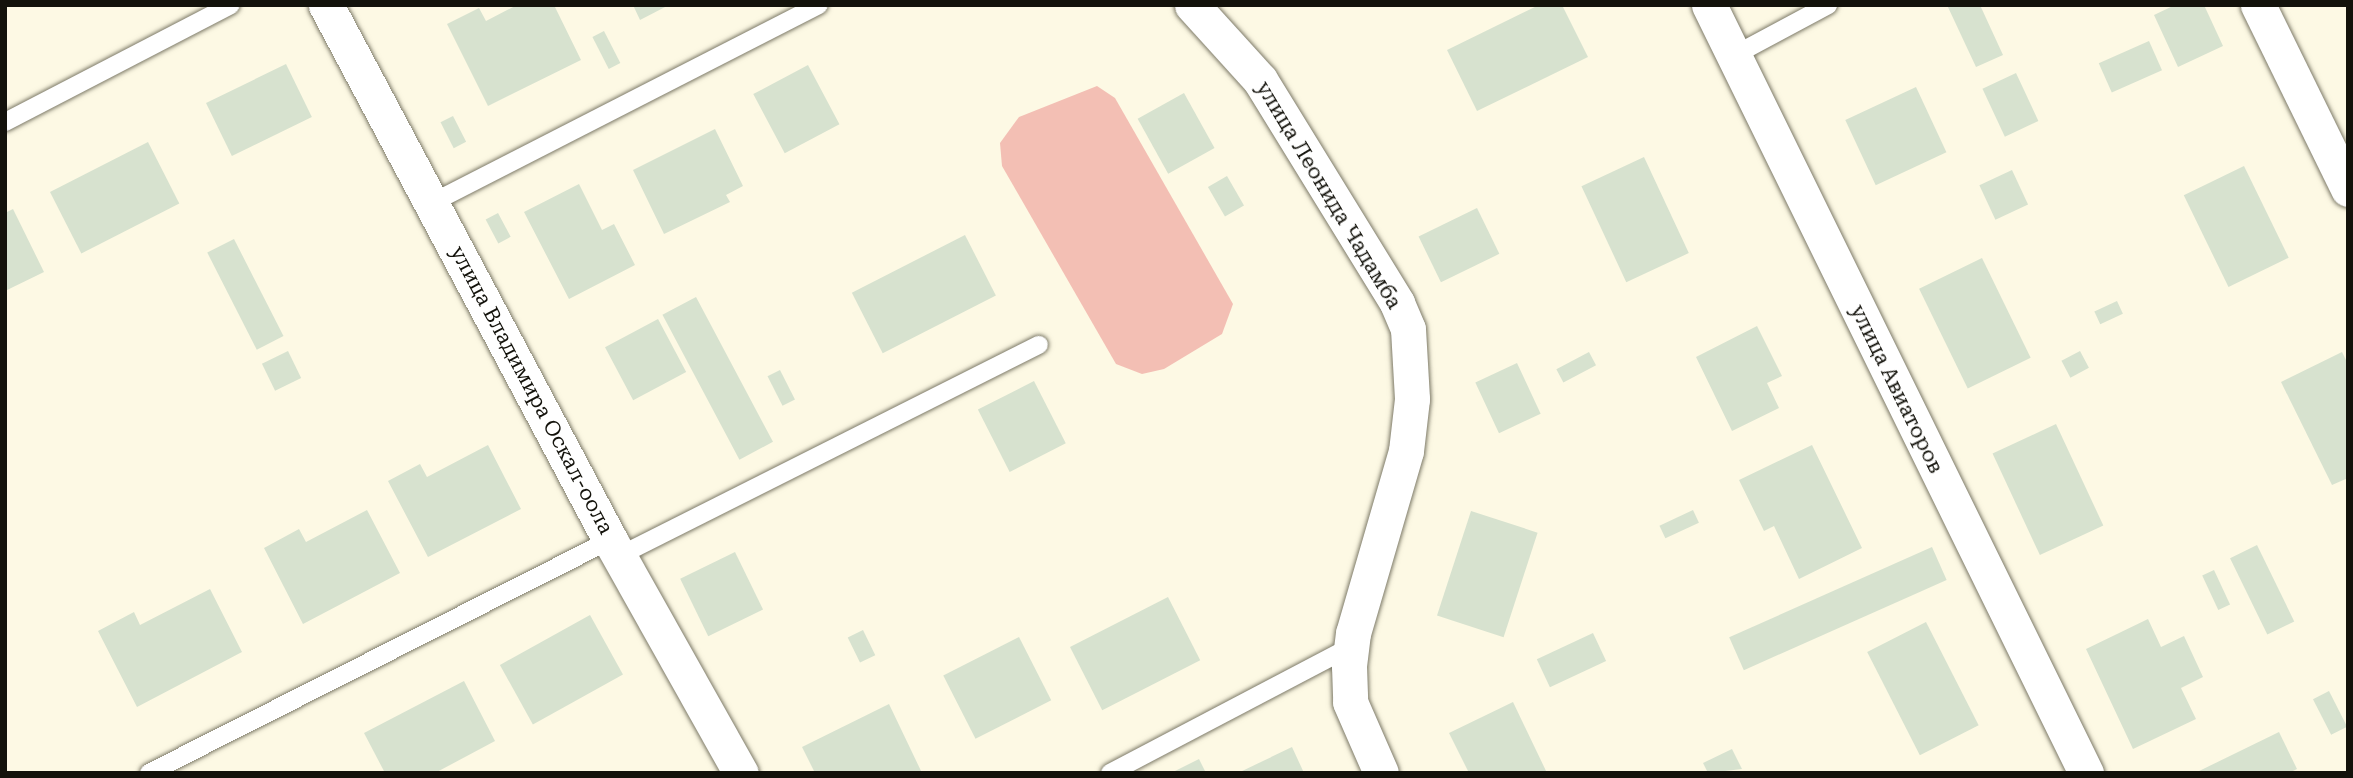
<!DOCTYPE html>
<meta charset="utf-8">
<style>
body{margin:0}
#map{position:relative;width:2353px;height:778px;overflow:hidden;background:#fdf9e4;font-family:"Roboto Serif",serif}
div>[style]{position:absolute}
.green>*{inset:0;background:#f3bfb4}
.building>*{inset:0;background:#d7e2cf;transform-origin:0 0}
.roads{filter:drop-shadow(0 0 2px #7d7a68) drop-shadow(0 0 2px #7d7a68)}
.service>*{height:18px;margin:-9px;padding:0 9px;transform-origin:9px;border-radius:9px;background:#fff}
.minor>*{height:35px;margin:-17.5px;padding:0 17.5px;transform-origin:17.5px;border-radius:17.5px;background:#fff}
span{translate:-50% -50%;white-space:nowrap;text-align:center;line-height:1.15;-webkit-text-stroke:6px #fff;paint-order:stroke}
.street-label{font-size:21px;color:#13120b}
.frame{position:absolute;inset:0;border:7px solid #13120b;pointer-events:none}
</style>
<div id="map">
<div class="green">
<i style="clip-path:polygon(1097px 86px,1115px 98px,1233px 304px,1222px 334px,1164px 369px,1142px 374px,1116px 364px,1002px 166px,1000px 143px,1019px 117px)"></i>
</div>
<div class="building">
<i style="clip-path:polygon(517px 5px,554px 5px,581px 60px,488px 106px,447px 24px,479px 8px,486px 21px)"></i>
<i style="clip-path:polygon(633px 5px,669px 5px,640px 20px)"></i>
<i style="clip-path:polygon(1539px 5px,1562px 5px,1588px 57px,1477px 111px,1447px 50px)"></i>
<i style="clip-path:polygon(1947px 5px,1980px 5px,2003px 55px,1976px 67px)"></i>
<i style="clip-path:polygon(2175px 5px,2204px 5px,2223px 46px,2178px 67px,2154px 15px)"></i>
<i style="left:604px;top:31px;width:36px;height:13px;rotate:63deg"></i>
<i style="left:2149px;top:41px;width:32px;height:55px;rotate:66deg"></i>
<i style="left:286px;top:64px;width:59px;height:89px;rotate:64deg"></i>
<i style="left:808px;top:65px;width:67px;height:62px;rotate:62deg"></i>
<i style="left:2016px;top:73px;width:53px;height:37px;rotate:65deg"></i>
<i style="left:1916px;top:87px;width:72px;height:78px;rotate:65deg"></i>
<i style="left:1184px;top:93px;width:63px;height:53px;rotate:61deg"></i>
<i style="left:453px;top:116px;width:29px;height:14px;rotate:63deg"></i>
<i style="clip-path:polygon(715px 129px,743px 186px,726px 195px,730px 202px,664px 234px,633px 170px)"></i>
<i style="left:148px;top:142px;width:69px;height:110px;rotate:63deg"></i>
<i style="left:1644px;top:157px;width:106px;height:69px;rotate:65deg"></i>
<i style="left:2244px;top:166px;width:102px;height:67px;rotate:64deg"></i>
<i style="left:2012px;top:170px;width:38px;height:36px;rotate:65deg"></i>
<i style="left:1227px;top:176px;width:34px;height:22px;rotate:60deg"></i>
<i style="clip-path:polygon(579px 184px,602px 230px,614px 224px,635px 265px,569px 299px,524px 212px)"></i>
<i style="left:1477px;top:208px;width:51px;height:65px;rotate:64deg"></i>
<i style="clip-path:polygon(13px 209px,44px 272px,5px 291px,5px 213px)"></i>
<i style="left:498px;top:213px;width:27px;height:14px;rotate:62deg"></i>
<i style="left:965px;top:235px;width:68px;height:127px;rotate:63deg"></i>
<i style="left:234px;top:239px;width:109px;height:30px;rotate:63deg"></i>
<i style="left:1982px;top:258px;width:111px;height:70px;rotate:64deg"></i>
<i style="left:696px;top:297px;width:164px;height:38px;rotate:62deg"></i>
<i style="left:2117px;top:301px;width:14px;height:25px;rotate:65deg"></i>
<i style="left:658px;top:319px;width:60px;height:60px;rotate:62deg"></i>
<i style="clip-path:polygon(1757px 326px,1782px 376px,1767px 383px,1779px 408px,1732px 431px,1696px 357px)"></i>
<i style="left:288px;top:351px;width:30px;height:29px;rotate:64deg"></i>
<i style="left:2080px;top:351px;width:19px;height:21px;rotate:62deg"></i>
<i style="left:1589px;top:352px;width:15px;height:37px;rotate:62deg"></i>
<i style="clip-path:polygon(2342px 352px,2348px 364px,2348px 478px,2332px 485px,2281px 382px)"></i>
<i style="left:1517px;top:363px;width:56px;height:46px;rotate:65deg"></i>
<i style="left:780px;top:370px;width:33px;height:14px;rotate:63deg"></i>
<i style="left:1034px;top:381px;width:70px;height:63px;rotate:63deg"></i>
<i style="left:2056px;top:424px;width:112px;height:70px;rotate:65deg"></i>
<i style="clip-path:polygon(488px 445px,521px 509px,428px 557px,388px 481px,420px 464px,427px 477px)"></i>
<i style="clip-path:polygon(1812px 445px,1862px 548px,1799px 579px,1774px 526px,1764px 531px,1739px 480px)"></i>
<i style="clip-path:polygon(367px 510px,400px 573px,303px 624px,264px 548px,299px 529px,306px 542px)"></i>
<i style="left:1693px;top:510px;width:14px;height:37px;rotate:65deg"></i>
<i style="left:1471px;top:511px;width:70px;height:110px;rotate:18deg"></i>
<i style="left:2257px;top:545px;width:85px;height:30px;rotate:64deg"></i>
<i style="left:1932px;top:547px;width:36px;height:222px;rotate:66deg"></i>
<i style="left:735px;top:552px;width:64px;height:61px;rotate:64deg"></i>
<i style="left:2214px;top:570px;width:38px;height:13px;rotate:65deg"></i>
<i style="clip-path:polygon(210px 589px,242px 652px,137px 707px,98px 631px,134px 612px,140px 625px)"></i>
<i style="left:1168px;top:597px;width:71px;height:110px;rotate:63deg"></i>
<i style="left:590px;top:615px;width:68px;height:103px;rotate:61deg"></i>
<i style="clip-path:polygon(2148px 619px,2161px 647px,2184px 636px,2203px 677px,2181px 688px,2196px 719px,2133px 749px,2086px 649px)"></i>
<i style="left:1926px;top:622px;width:116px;height:66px;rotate:63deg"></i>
<i style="left:863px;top:630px;width:28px;height:17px;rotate:64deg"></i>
<i style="left:1593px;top:633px;width:31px;height:62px;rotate:65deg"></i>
<i style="left:1019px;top:637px;width:71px;height:85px;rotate:63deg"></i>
<i style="clip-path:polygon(464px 681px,495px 741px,435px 773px,385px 773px,364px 733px)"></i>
<i style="left:2329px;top:691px;width:40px;height:18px;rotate:63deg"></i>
<i style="clip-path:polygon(1513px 702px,1547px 773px,1469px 773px,1449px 733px)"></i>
<i style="clip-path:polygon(889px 704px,922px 773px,815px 773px,802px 747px)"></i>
<i style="clip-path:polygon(2279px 732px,2297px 769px,2289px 773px,2195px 773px)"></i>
<i style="clip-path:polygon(1292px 747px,1304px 773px,1238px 773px)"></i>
<i style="clip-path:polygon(1732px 749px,1742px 769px,1708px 773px,1703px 763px)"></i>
<i style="clip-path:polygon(1199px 759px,1206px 773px,1171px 773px)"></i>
</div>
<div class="roads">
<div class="service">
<i style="left:1733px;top:56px;width:108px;rotate:-28.2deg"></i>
<i style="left:5px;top:122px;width:254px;rotate:-27.4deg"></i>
<i style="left:434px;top:202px;width:432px;rotate:-27.1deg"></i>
<i style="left:619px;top:556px;width:470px;rotate:-26.7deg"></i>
<i style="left:149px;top:773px;width:517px;rotate:-26.81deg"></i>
<i style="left:1110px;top:773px;width:273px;rotate:-27.7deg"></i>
</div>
<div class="minor">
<i style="left:326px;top:5px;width:606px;rotate:62.04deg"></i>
<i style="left:610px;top:540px;width:267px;rotate:60.7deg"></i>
<i style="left:1192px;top:5px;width:101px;rotate:47.8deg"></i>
<i style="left:1260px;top:80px;width:262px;rotate:58.4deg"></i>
<i style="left:1397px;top:303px;width:28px;rotate:67deg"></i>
<i style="left:1408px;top:329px;width:70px;rotate:86.7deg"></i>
<i style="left:1412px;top:399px;width:52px;rotate:96.6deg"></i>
<i style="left:1406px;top:451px;width:190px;rotate:106.2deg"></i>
<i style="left:1353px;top:633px;width:33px;rotate:97deg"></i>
<i style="left:1349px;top:666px;width:36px;rotate:88deg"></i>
<i style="left:1350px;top:702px;width:77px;rotate:66.4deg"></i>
<i style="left:1709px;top:5px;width:856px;rotate:63.85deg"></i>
<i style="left:2258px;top:5px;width:205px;rotate:63.9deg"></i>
</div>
</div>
<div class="street-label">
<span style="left:1329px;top:195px;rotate:59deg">улица Леонида Чадамба</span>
<span style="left:1897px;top:389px;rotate:64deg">улица Авиаторов</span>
<span style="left:532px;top:390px;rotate:62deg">улица Владимира Оскал-оола</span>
</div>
<div class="frame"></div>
</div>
